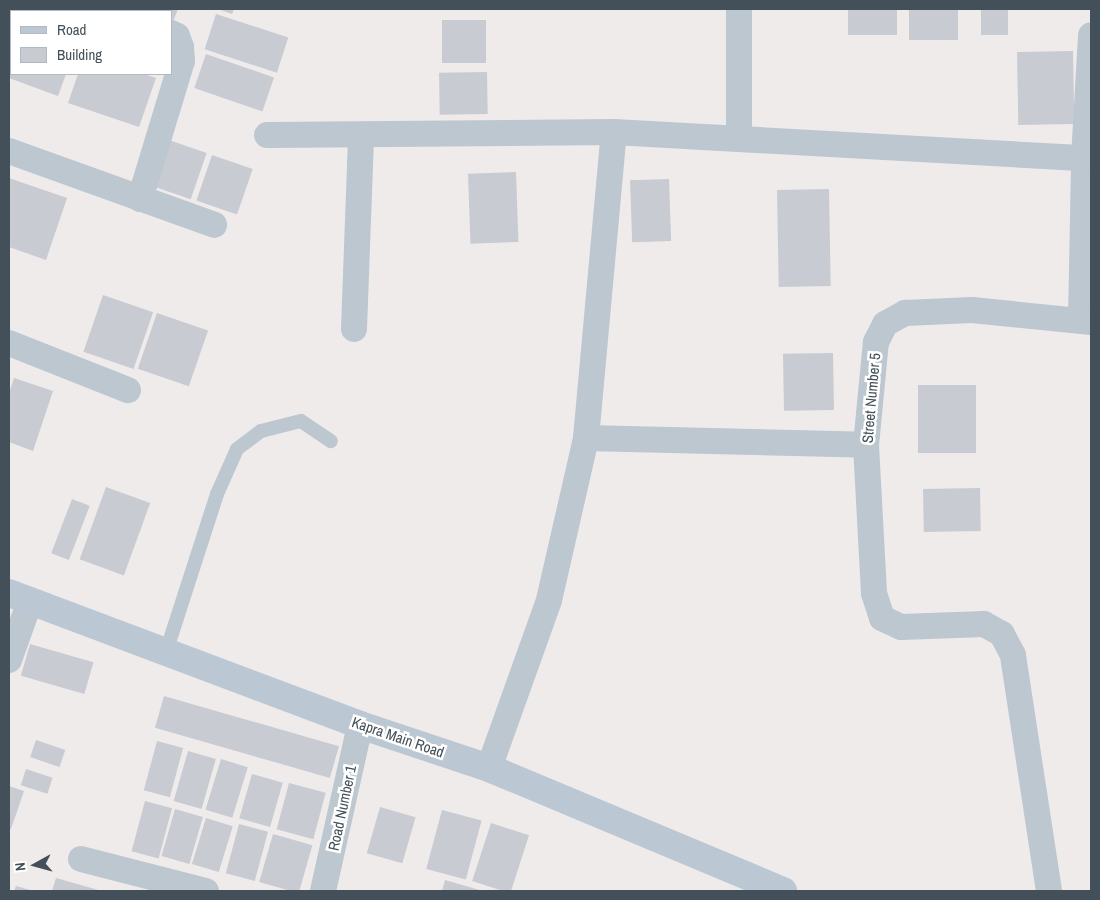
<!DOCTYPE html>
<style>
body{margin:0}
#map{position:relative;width:1100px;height:900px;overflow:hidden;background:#efebeb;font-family:"Archivo Narrow",sans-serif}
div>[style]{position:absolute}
.building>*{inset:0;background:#c8cbd1;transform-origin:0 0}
.lane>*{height:14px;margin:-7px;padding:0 7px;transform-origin:7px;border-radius:7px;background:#bcc7cf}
.street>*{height:26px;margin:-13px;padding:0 13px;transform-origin:13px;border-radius:13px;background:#bcc7cf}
.secondary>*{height:28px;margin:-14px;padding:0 14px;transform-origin:14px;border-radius:14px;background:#bbc8d4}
span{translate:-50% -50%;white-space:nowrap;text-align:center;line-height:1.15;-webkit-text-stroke:5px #fff;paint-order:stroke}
.street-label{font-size:15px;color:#445059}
.frame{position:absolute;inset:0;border:10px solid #445059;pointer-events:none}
.legend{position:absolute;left:10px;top:10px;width:162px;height:65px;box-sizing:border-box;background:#fff;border:1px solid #b4b9bd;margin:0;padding:6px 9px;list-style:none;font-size:15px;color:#445059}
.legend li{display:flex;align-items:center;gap:10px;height:25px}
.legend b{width:25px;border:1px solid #b4b9bd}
.north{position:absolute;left:10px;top:840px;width:50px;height:50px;-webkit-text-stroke:4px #fff;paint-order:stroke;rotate:263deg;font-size:14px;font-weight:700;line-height:20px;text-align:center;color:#445059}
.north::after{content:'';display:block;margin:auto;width:18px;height:22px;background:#445059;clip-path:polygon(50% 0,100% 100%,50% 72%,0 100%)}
</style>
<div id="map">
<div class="building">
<i style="clip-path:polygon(136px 9px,178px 9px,173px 22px,171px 11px)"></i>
<i style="clip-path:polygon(218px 9px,234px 9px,232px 14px)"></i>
<i style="left:848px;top:9px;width:49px;height:26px"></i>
<i style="left:909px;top:9px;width:49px;height:31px"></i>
<i style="left:981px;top:9px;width:27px;height:26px"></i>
<i style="left:216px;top:14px;width:76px;height:37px;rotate:18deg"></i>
<i style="left:442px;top:20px;width:44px;height:43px"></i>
<i style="clip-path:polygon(11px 43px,11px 74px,66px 74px,58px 96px,9px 78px)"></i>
<i style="left:1073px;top:51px;width:73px;height:56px;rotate:89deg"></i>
<i style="left:206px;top:54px;width:72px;height:36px;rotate:19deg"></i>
<i style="left:487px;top:72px;width:42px;height:48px;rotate:89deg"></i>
<i style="clip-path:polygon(78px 74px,144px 74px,156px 78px,139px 127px,68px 103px)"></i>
<i style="left:166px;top:139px;width:43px;height:49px;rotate:19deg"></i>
<i style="left:212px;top:155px;width:43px;height:48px;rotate:19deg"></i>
<i style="left:516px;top:172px;width:70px;height:48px;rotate:88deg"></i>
<i style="clip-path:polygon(9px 178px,67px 198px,46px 260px,9px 247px)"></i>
<i style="left:669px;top:179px;width:62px;height:39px;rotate:88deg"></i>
<i style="left:829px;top:189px;width:97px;height:52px;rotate:89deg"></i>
<i style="left:103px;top:295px;width:53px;height:60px;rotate:19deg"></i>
<i style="left:157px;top:313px;width:54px;height:59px;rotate:19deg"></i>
<i style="left:833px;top:353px;width:57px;height:50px;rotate:89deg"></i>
<i style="clip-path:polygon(14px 378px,53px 391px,33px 451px,9px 442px,9px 393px)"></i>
<i style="left:918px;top:385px;width:58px;height:68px"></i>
<i style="left:106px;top:487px;width:47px;height:77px;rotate:20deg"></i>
<i style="left:980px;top:488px;width:43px;height:57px;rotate:89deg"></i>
<i style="left:72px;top:499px;width:19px;height:58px;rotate:21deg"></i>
<i style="left:30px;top:644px;width:66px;height:33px;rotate:16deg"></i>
<i style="left:164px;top:696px;width:182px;height:33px;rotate:16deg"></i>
<i style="left:36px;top:740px;width:31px;height:18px;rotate:19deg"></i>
<i style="left:157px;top:741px;width:27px;height:51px;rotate:15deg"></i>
<i style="left:188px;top:751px;width:29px;height:52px;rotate:16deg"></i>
<i style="left:221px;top:759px;width:28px;height:53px;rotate:17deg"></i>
<i style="left:26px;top:769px;width:28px;height:17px;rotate:18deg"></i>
<i style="left:252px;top:774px;width:32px;height:46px;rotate:16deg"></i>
<i style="left:289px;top:783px;width:38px;height:48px;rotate:15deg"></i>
<i style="clip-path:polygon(9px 786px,24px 791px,11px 829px,9px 828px)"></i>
<i style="left:145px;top:801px;width:28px;height:52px;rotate:15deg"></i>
<i style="left:380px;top:807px;width:37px;height:48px;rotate:16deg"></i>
<i style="left:175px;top:809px;width:29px;height:49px;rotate:16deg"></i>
<i style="left:442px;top:810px;width:41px;height:61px;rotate:15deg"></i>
<i style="left:206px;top:818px;width:28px;height:48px;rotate:17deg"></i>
<i style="left:491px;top:823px;width:40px;height:61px;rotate:18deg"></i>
<i style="left:239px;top:824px;width:30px;height:51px;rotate:15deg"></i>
<i style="left:273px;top:834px;width:41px;height:50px;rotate:16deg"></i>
<i style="clip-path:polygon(56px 878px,102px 891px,52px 891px)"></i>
<i style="clip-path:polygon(445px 880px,483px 891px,442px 891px)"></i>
<i style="clip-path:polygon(16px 886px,34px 891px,14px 891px)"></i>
</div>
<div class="lane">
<i style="left:166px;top:652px;width:166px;rotate:-72.1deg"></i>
<i style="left:217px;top:494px;width:49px;rotate:-66deg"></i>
<i style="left:237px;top:449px;width:30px;rotate:-37deg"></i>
<i style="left:261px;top:431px;width:41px;rotate:-14deg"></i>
<i style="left:301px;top:421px;width:36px;rotate:34deg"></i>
</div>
<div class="street">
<i style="left:108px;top:9px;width:7px;rotate:16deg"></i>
<i style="left:739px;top:9px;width:130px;rotate:90deg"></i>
<i style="left:267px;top:135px;width:347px;rotate:-0.5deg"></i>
<i style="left:614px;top:132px;width:471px;rotate:3.2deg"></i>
<i style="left:9px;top:151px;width:218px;rotate:19.8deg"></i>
<i style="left:140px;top:199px;width:144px;rotate:-73.1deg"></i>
<i style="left:182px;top:61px;width:14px;rotate:-94deg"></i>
<i style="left:181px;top:47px;width:12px;rotate:-110deg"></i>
<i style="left:177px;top:36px;width:7px;rotate:-153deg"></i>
<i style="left:1081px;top:321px;width:163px;rotate:-88.9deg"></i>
<i style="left:1084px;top:158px;width:123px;rotate:-86.7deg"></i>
<i style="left:354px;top:329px;width:194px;rotate:-87.9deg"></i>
<i style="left:9px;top:343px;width:128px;rotate:21.6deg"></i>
<i style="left:586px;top:438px;width:280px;rotate:1.4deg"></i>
<i style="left:9px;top:660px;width:63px;rotate:-70.4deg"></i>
<i style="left:489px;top:768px;width:178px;rotate:-70.3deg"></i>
<i style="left:549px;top:600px;width:166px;rotate:-77.1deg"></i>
<i style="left:586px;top:438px;width:307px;rotate:-84.8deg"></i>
<i style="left:81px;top:859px;width:129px;rotate:14.4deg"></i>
<i style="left:323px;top:891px;width:170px;rotate:-77.4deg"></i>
<i style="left:1049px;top:891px;width:239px;rotate:-98.7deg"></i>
<i style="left:1013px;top:655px;width:24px;rotate:-118deg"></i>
<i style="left:1002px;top:634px;width:21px;rotate:-151deg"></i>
<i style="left:984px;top:624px;width:83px;rotate:177.9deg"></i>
<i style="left:901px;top:627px;width:21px;rotate:-155deg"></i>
<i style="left:882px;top:618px;width:26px;rotate:-108deg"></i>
<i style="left:874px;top:593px;width:148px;rotate:-93.1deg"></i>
<i style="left:866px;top:445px;width:103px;rotate:-84.5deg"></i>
<i style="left:876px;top:342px;width:20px;rotate:-63deg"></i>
<i style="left:885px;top:324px;width:23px;rotate:-29deg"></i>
<i style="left:905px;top:313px;width:67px;rotate:-2.6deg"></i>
<i style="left:972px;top:310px;width:120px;rotate:5.8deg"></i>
</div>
<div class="secondary">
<i style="left:9px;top:593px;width:375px;rotate:20.6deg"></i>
<i style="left:360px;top:725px;width:136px;rotate:18.4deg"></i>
<i style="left:489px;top:768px;width:319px;rotate:22.7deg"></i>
</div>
<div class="street-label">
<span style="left:871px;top:398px;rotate:-85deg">Street Number 5</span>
<span style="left:398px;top:737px;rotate:19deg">Kapra Main Road</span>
<span style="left:342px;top:808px;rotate:-78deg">Road Number 1</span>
</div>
<div class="frame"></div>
<ul class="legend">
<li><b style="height:6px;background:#bbc8d4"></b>Road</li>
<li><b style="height:14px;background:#c8cbd1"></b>Building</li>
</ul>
<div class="north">N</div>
</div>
